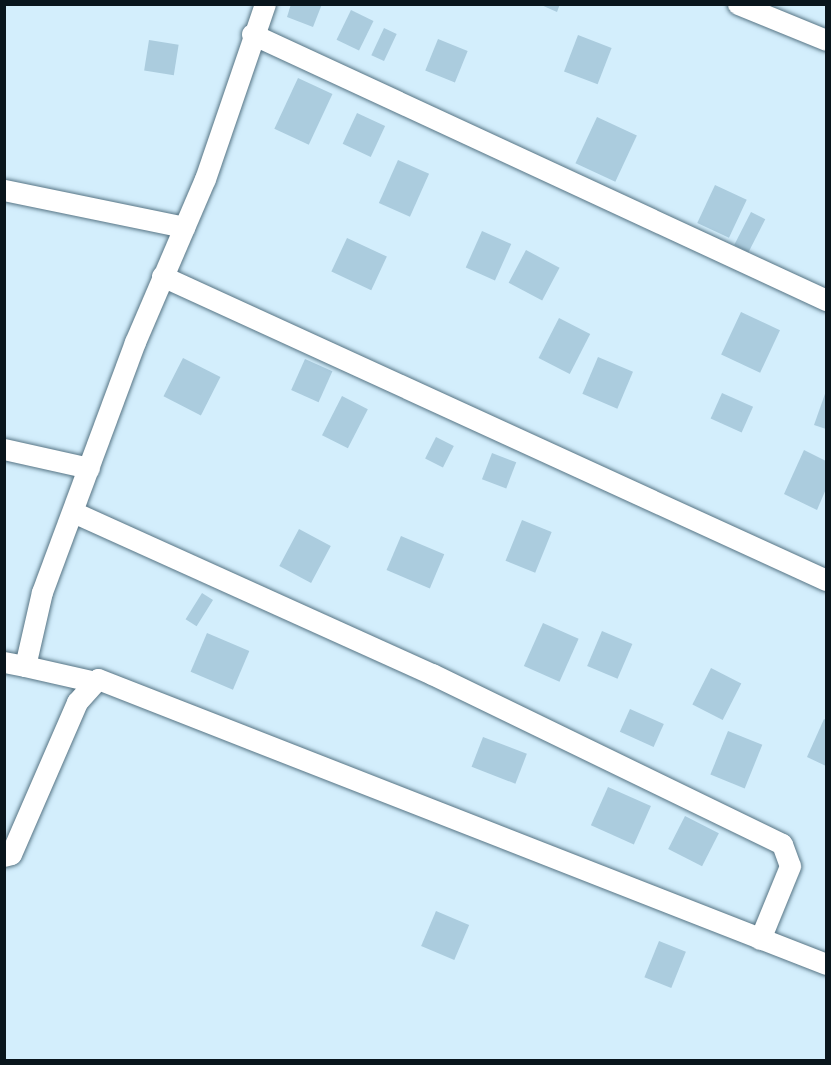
<!DOCTYPE html>
<style>
body{margin:0}
#map{position:relative;width:831px;height:1065px;overflow:hidden;background:#d3eefc;font-family:Montserrat,sans-serif}
div>[style]{position:absolute}
.building>*{inset:0;background:#abccde;transform-origin:0 0}
.roads{filter:drop-shadow(0 0 2px #567484) drop-shadow(0 0 2px #567484)}
.minor>*{height:21px;margin:-10.5px;padding:0 10.5px;transform-origin:10.5px;border-radius:10.5px;background:#fff}
span{translate:-50% -50%;white-space:nowrap;text-align:center;line-height:1.15;-webkit-text-stroke:4.5px #d3eefc;paint-order:stroke}
.frame{position:absolute;inset:0;border:6px solid #09151c;pointer-events:none}
</style>
<div id="map">
<div class="building">
<i style="clip-path:polygon(291px 4px,322px 4px,313px 27px,287px 17px)"></i>
<i style="clip-path:polygon(539px 4px,560px 4px,557px 12px)"></i>
<i style="left:351px;top:10px;width:25px;height:33px;rotate:26deg"></i>
<i style="left:384px;top:28px;width:14px;height:30px;rotate:25deg"></i>
<i style="left:578px;top:35px;width:36px;height:39px;rotate:21deg"></i>
<i style="left:438px;top:39px;width:32px;height:34px;rotate:22deg"></i>
<i style="left:149px;top:40px;width:30px;height:31px;rotate:9deg"></i>
<i style="left:298px;top:78px;width:38px;height:56px;rotate:25deg"></i>
<i style="left:357px;top:113px;width:31px;height:34px;rotate:25deg"></i>
<i style="left:597px;top:117px;width:44px;height:51px;rotate:25deg"></i>
<i style="left:398px;top:160px;width:34px;height:47px;rotate:24deg"></i>
<i style="left:715px;top:185px;width:35px;height:42px;rotate:25deg"></i>
<i style="left:751px;top:212px;width:16px;height:37px;rotate:27deg"></i>
<i style="left:482px;top:231px;width:32px;height:40px;rotate:24deg"></i>
<i style="left:347px;top:238px;width:44px;height:37px;rotate:25deg"></i>
<i style="left:526px;top:250px;width:38px;height:37px;rotate:28deg"></i>
<i style="left:741px;top:312px;width:43px;height:47px;rotate:25deg"></i>
<i style="left:559px;top:318px;width:35px;height:45px;rotate:27deg"></i>
<i style="left:598px;top:357px;width:38px;height:40px;rotate:23deg"></i>
<i style="left:183px;top:358px;width:42px;height:43px;rotate:27deg"></i>
<i style="left:305px;top:359px;width:30px;height:34px;rotate:24deg"></i>
<i style="clip-path:polygon(826px 391px,826px 429px,814px 425px)"></i>
<i style="left:722px;top:393px;width:34px;height:28px;rotate:24deg"></i>
<i style="left:342px;top:396px;width:29px;height:44px;rotate:27deg"></i>
<i style="left:436px;top:437px;width:20px;height:24px;rotate:27deg"></i>
<i style="clip-path:polygon(804px 450px,826px 461px,826px 489px,817px 510px,784px 494px)"></i>
<i style="left:492px;top:453px;width:26px;height:28px;rotate:21deg"></i>
<i style="left:522px;top:520px;width:32px;height:44px;rotate:22deg"></i>
<i style="left:299px;top:529px;width:36px;height:42px;rotate:28deg"></i>
<i style="left:401px;top:536px;width:47px;height:37px;rotate:23deg"></i>
<i style="left:202px;top:593px;width:13px;height:31px;rotate:32deg"></i>
<i style="left:543px;top:623px;width:39px;height:47px;rotate:24deg"></i>
<i style="left:602px;top:631px;width:33px;height:38px;rotate:23deg"></i>
<i style="left:207px;top:633px;width:46px;height:42px;rotate:23deg"></i>
<i style="left:711px;top:668px;width:34px;height:41px;rotate:27deg"></i>
<i style="left:630px;top:709px;width:37px;height:25px;rotate:24deg"></i>
<i style="clip-path:polygon(824px 719px,826px 720px,826px 766px,807px 757px)"></i>
<i style="left:728px;top:731px;width:37px;height:47px;rotate:22deg"></i>
<i style="left:483px;top:737px;width:47px;height:32px;rotate:21deg"></i>
<i style="left:608px;top:787px;width:47px;height:42px;rotate:24deg"></i>
<i style="left:685px;top:816px;width:38px;height:37px;rotate:27deg"></i>
<i style="left:436px;top:911px;width:36px;height:38px;rotate:23deg"></i>
<i style="left:659px;top:941px;width:29px;height:39px;rotate:22deg"></i>
</div>
<div class="roads">
<div class="minor">
<i style="left:738px;top:4px;width:95px;rotate:22.2deg"></i>
<i style="left:252px;top:34px;width:633px;rotate:24.86deg"></i>
<i style="left:4px;top:190px;width:184px;rotate:11.6deg"></i>
<i style="left:162px;top:276px;width:730px;rotate:24.6deg"></i>
<i style="left:4px;top:449px;width:87px;rotate:12.6deg"></i>
<i style="left:73px;top:512px;width:394px;rotate:24.3deg"></i>
<i style="left:432px;top:674px;width:389px;rotate:25.9deg"></i>
<i style="left:782px;top:844px;width:23px;rotate:70deg"></i>
<i style="left:790px;top:866px;width:79px;rotate:112.3deg"></i>
<i style="left:4px;top:662px;width:21px;rotate:11deg"></i>
<i style="left:91px;top:681px;width:68px;rotate:-167.2deg"></i>
<i style="left:25px;top:666px;width:76px;rotate:-77.1deg"></i>
<i style="left:42px;top:592px;width:267px;rotate:-69.6deg"></i>
<i style="left:135px;top:342px;width:177px;rotate:-66.8deg"></i>
<i style="left:205px;top:179px;width:185px;rotate:-71.1deg"></i>
<i style="left:4px;top:856px;width:7px;rotate:-16deg"></i>
<i style="left:11px;top:854px;width:166px;rotate:-66.5deg"></i>
<i style="left:77px;top:702px;width:31px;rotate:-48deg"></i>
<i style="left:98px;top:679px;width:782px;rotate:21.38deg"></i>
</div>
</div>
<div class="frame"></div>
</div>
